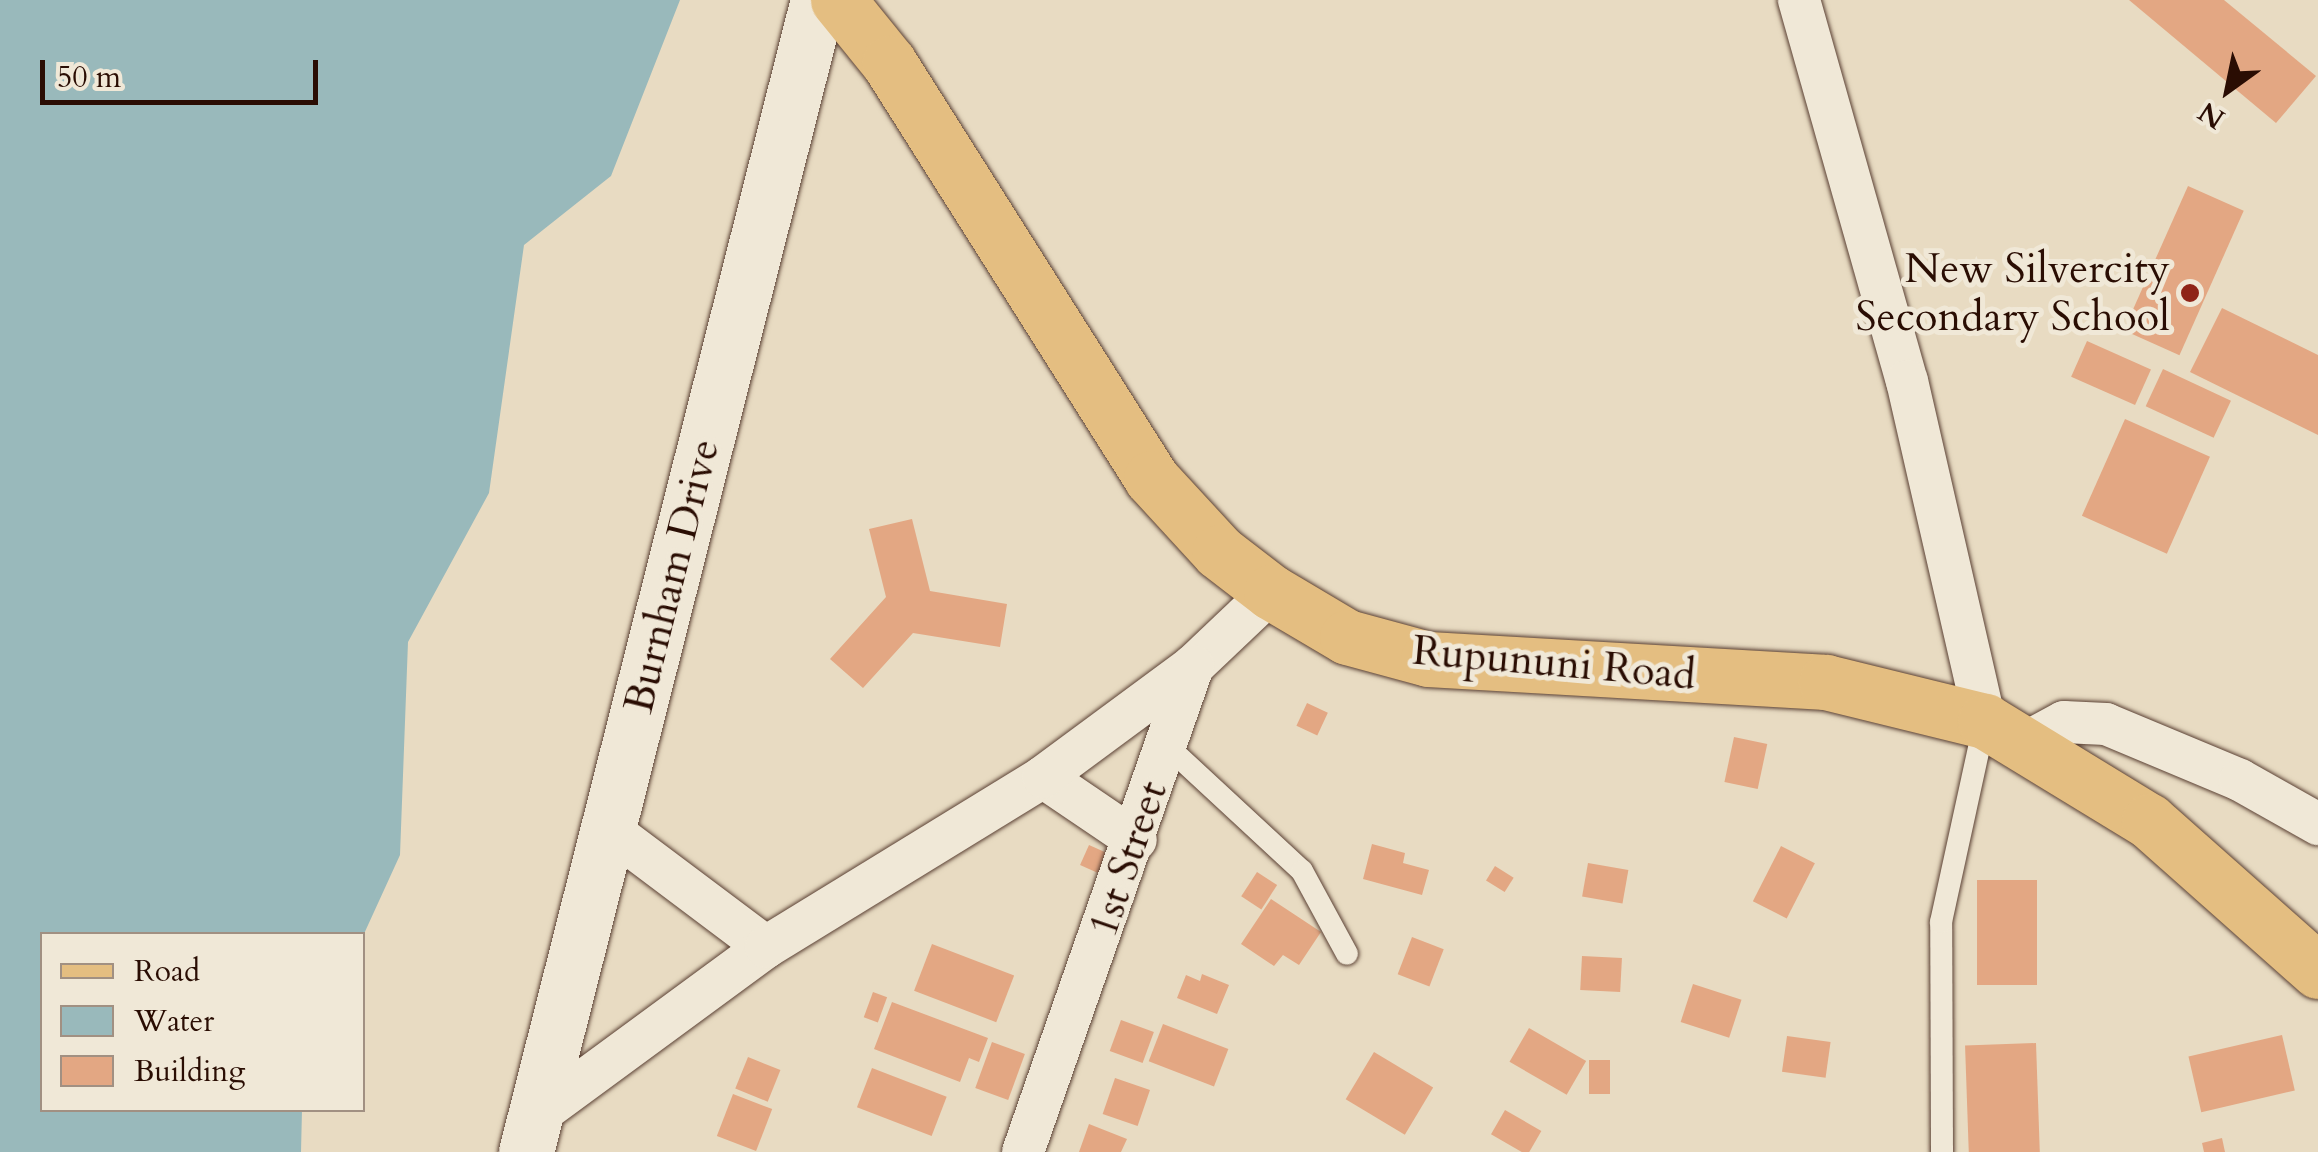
<!DOCTYPE html>
<style>
body{margin:0}
#map{position:relative;width:2318px;height:1152px;overflow:hidden;background:#e8dbc2;font-family:Cardo,serif}
div>[style]{position:absolute}
.water>*{inset:0;background:#99b9bb}
.building>*{inset:0;background:#e3a783;transform-origin:0 0}
.roads{filter:drop-shadow(0 0 2px #5a4033) drop-shadow(0 0 2px #5a4033)}
.lane>*{height:22px;margin:-11px;padding:0 11px;transform-origin:11px;border-radius:11px;background:#f0e8d7}
.street>*{height:42px;margin:-21px;padding:0 21px;transform-origin:21px;border-radius:21px;background:#f0e8d7}
.secondary>*{height:55px;margin:-27.5px;padding:0 27.5px;transform-origin:27.5px;border-radius:27.5px;background:#f0e8d7}
.primary>*{height:55px;margin:-27.5px;padding:0 27.5px;transform-origin:27.5px;border-radius:27.5px;background:#e4be81}
.dots>*{width:28px;height:28px;translate:-50% -50%;box-sizing:border-box;border:5px solid #f0e8d7;border-radius:50%}
span{translate:-50% -50%;white-space:nowrap;text-align:center;line-height:1.15;-webkit-text-stroke:10px #f0e8d7;paint-order:stroke}
.poi-label{font-size:42px;color:#2a0d03}
.right{translate:-100% -50%;text-align:right}
.street-label{font-size:42px;color:#2a0d03}
.legend{position:absolute;left:40px;top:932px;width:325px;height:180px;box-sizing:border-box;background:#f0e8d7;border:2px solid #a19082;margin:0;padding:12px 18px;list-style:none;font-size:30px;color:#2a0d03}
.legend li{display:flex;align-items:center;gap:20px;height:50px}
.legend b{width:50px;border:2px solid #a19082}
.north{position:absolute;left:2178px;top:40px;width:100px;height:100px;-webkit-text-stroke:8px #f0e8d7;paint-order:stroke;rotate:213deg;font-size:28px;font-weight:700;line-height:40px;text-align:center;color:#2a0d03}
.north::after{content:'';display:block;margin:auto;width:35px;height:45px;background:#2a0d03;clip-path:polygon(50% 0,100% 100%,50% 72%,0 100%)}
.scale{position:absolute;left:40px;top:60px;width:278px;height:45px;box-sizing:border-box;border:5px solid #2a0d03;border-top:0;padding-left:12px;font-size:30px;line-height:35px;white-space:nowrap;color:#2a0d03;-webkit-text-stroke:8px #f0e8d7;paint-order:stroke}
</style>
<div id="map">
<div class="water">
<i style="clip-path:polygon(0 0,680px 0,611px 176px,524px 245px,489px 493px,408px 642px,400px 855px,363px 936px,42px 934px,42px 1110px,302px 1110px,301px 1152px,0 1152px)"></i>
</div>
<div class="building">
<i style="clip-path:polygon(2129px 0,2224px 0,2316px 76px,2276px 123px)"></i>
<i style="left:2188px;top:186px;width:61px;height:158px;rotate:24deg"></i>
<i style="clip-path:polygon(2222px 308px,2318px 355px,2318px 435px,2190px 372px)"></i>
<i style="left:2087px;top:341px;width:70px;height:39px;rotate:24deg"></i>
<i style="left:2163px;top:369px;width:75px;height:41px;rotate:25deg"></i>
<i style="left:2125px;top:419px;width:93px;height:106px;rotate:24deg"></i>
<i style="clip-path:polygon(912px 519px,930px 591px,1007px 604px,1000px 647px,913px 633px,863px 688px,830px 659px,886px 597px,869px 529px)"></i>
<i style="left:1307px;top:703px;width:23px;height:25px;rotate:25deg"></i>
<i style="left:1734px;top:737px;width:34px;height:46px;rotate:12deg"></i>
<i style="clip-path:polygon(1372px 844px,1405px 853px,1403px 863px,1429px 870px,1422px 895px,1363px 879px)"></i>
<i style="left:1089px;top:845px;width:27px;height:22px;rotate:24deg"></i>
<i style="left:1781px;top:846px;width:38px;height:62px;rotate:27deg"></i>
<i style="left:1588px;top:863px;width:41px;height:34px;rotate:10deg"></i>
<i style="left:1495px;top:866px;width:22px;height:17px;rotate:32deg"></i>
<i style="left:1257px;top:872px;width:24px;height:29px;rotate:33deg"></i>
<i style="left:1977px;top:880px;width:60px;height:105px"></i>
<i style="clip-path:polygon(1271px 899px,1321px 932px,1299px 965px,1283px 955px,1274px 966px,1241px 944px)"></i>
<i style="left:1412px;top:937px;width:34px;height:40px;rotate:21deg"></i>
<i style="left:932px;top:944px;width:88px;height:50px;rotate:21deg"></i>
<i style="left:1582px;top:956px;width:40px;height:34px;rotate:3deg"></i>
<i style="clip-path:polygon(1202px 974px,1229px 985px,1217px 1014px,1177px 998px,1186px 975px,1200px 981px)"></i>
<i style="left:1693px;top:984px;width:51px;height:40px;rotate:18deg"></i>
<i style="left:873px;top:992px;width:15px;height:27px;rotate:20deg"></i>
<i style="clip-path:polygon(892px 1002px,988px 1038px,979px 1062px,969px 1058px,960px 1082px,874px 1049px)"></i>
<i style="left:1121px;top:1020px;width:35px;height:33px;rotate:20deg"></i>
<i style="left:1163px;top:1024px;width:70px;height:40px;rotate:21deg"></i>
<i style="left:1529px;top:1028px;width:66px;height:39px;rotate:30deg"></i>
<i style="left:2282px;top:1035px;width:57px;height:96px;rotate:77deg"></i>
<i style="left:1787px;top:1036px;width:44px;height:36px;rotate:8deg"></i>
<i style="left:992px;top:1042px;width:35px;height:49px;rotate:20deg"></i>
<i style="left:2036px;top:1043px;width:109px;height:71px;rotate:88deg"></i>
<i style="left:1374px;top:1052px;width:69px;height:55px;rotate:31deg"></i>
<i style="left:748px;top:1057px;width:35px;height:34px;rotate:22deg"></i>
<i style="left:1589px;top:1060px;width:21px;height:34px"></i>
<i style="left:872px;top:1068px;width:80px;height:42px;rotate:21deg"></i>
<i style="left:1115px;top:1078px;width:37px;height:38px;rotate:19deg"></i>
<i style="left:733px;top:1094px;width:42px;height:45px;rotate:21deg"></i>
<i style="left:1505px;top:1110px;width:42px;height:28px;rotate:30deg"></i>
<i style="clip-path:polygon(1089px 1124px,1127px 1139px,1121px 1152px,1079px 1152px)"></i>
<i style="clip-path:polygon(2222px 1138px,2225px 1152px,2204px 1152px,2202px 1143px)"></i>
</div>
<div class="roads">
<div class="lane">
<i style="left:1166px;top:745px;width:185px;rotate:42.8deg"></i>
<i style="left:1302px;top:871px;width:94px;rotate:61.5deg"></i>
<i style="left:1942px;top:1152px;width:230px;rotate:-90.2deg"></i>
<i style="left:1941px;top:922px;width:206px;rotate:-77.7deg"></i>
</div>
<div class="street">
<i style="left:1799px;top:0;width:396px;rotate:74.2deg"></i>
<i style="left:1907px;top:381px;width:349px;rotate:77.1deg"></i>
<i style="left:2027px;top:742px;width:42px;rotate:-28.4deg"></i>
<i style="left:2064px;top:722px;width:42px;rotate:2.7deg"></i>
<i style="left:2106px;top:724px;width:145px;rotate:22.7deg"></i>
<i style="left:2240px;top:780px;width:90px;rotate:29.4deg"></i>
<i style="left:1043px;top:777px;width:112px;rotate:34.1deg"></i>
<i style="left:610px;top:830px;width:195px;rotate:36.9deg"></i>
<i style="left:536px;top:1116px;width:285px;rotate:-36.3deg"></i>
<i style="left:766px;top:947px;width:325px;rotate:-31.5deg"></i>
<i style="left:1043px;top:777px;width:187px;rotate:-36.5deg"></i>
<i style="left:1193px;top:666px;width:108px;rotate:-43.5deg"></i>
<i style="left:1023px;top:1152px;width:515px;rotate:-70.72deg"></i>
</div>
<div class="secondary">
<i style="left:526px;top:1152px;width:1188px;rotate:-75.78deg"></i>
</div>
<div class="primary">
<i style="left:838px;top:0;width:81px;rotate:51deg"></i>
<i style="left:889px;top:63px;width:491px;rotate:57.7deg"></i>
<i style="left:1151px;top:478px;width:100px;rotate:47.4deg"></i>
<i style="left:1219px;top:552px;width:66px;rotate:37.6deg"></i>
<i style="left:1271px;top:592px;width:88px;rotate:30.6deg"></i>
<i style="left:1347px;top:637px;width:84px;rotate:15.2deg"></i>
<i style="left:1428px;top:659px;width:399px;rotate:3.3deg"></i>
<i style="left:1826px;top:682px;width:164px;rotate:13.8deg"></i>
<i style="left:1985px;top:721px;width:192px;rotate:31.4deg"></i>
<i style="left:2149px;top:821px;width:226px;rotate:41.6deg"></i>
</div>
</div>
<div class="dots">
<i style="left:2190px;top:293px;background:#8f2418"></i>
</div>
<div class="poi-label">
<span class="right" style="left:2170px;top:293px">New Silvercity<br>Secondary School</span>
</div>
<div class="street-label">
<span style="left:672px;top:576px;rotate:-76deg">Burnham Drive</span>
<span style="left:1554px;top:663px;rotate:5deg">Rupununi Road</span>
<span style="left:1128px;top:859px;rotate:-71deg">1st Street</span>
</div>
<ul class="legend">
<li><b style="height:12px;background:#e4be81"></b>Road</li>
<li><b style="height:28px;background:#99b9bb"></b>Water</li>
<li><b style="height:28px;background:#e3a783"></b>Building</li>
</ul>
<div class="north">N</div>
<div class="scale">50 m</div>
</div>
